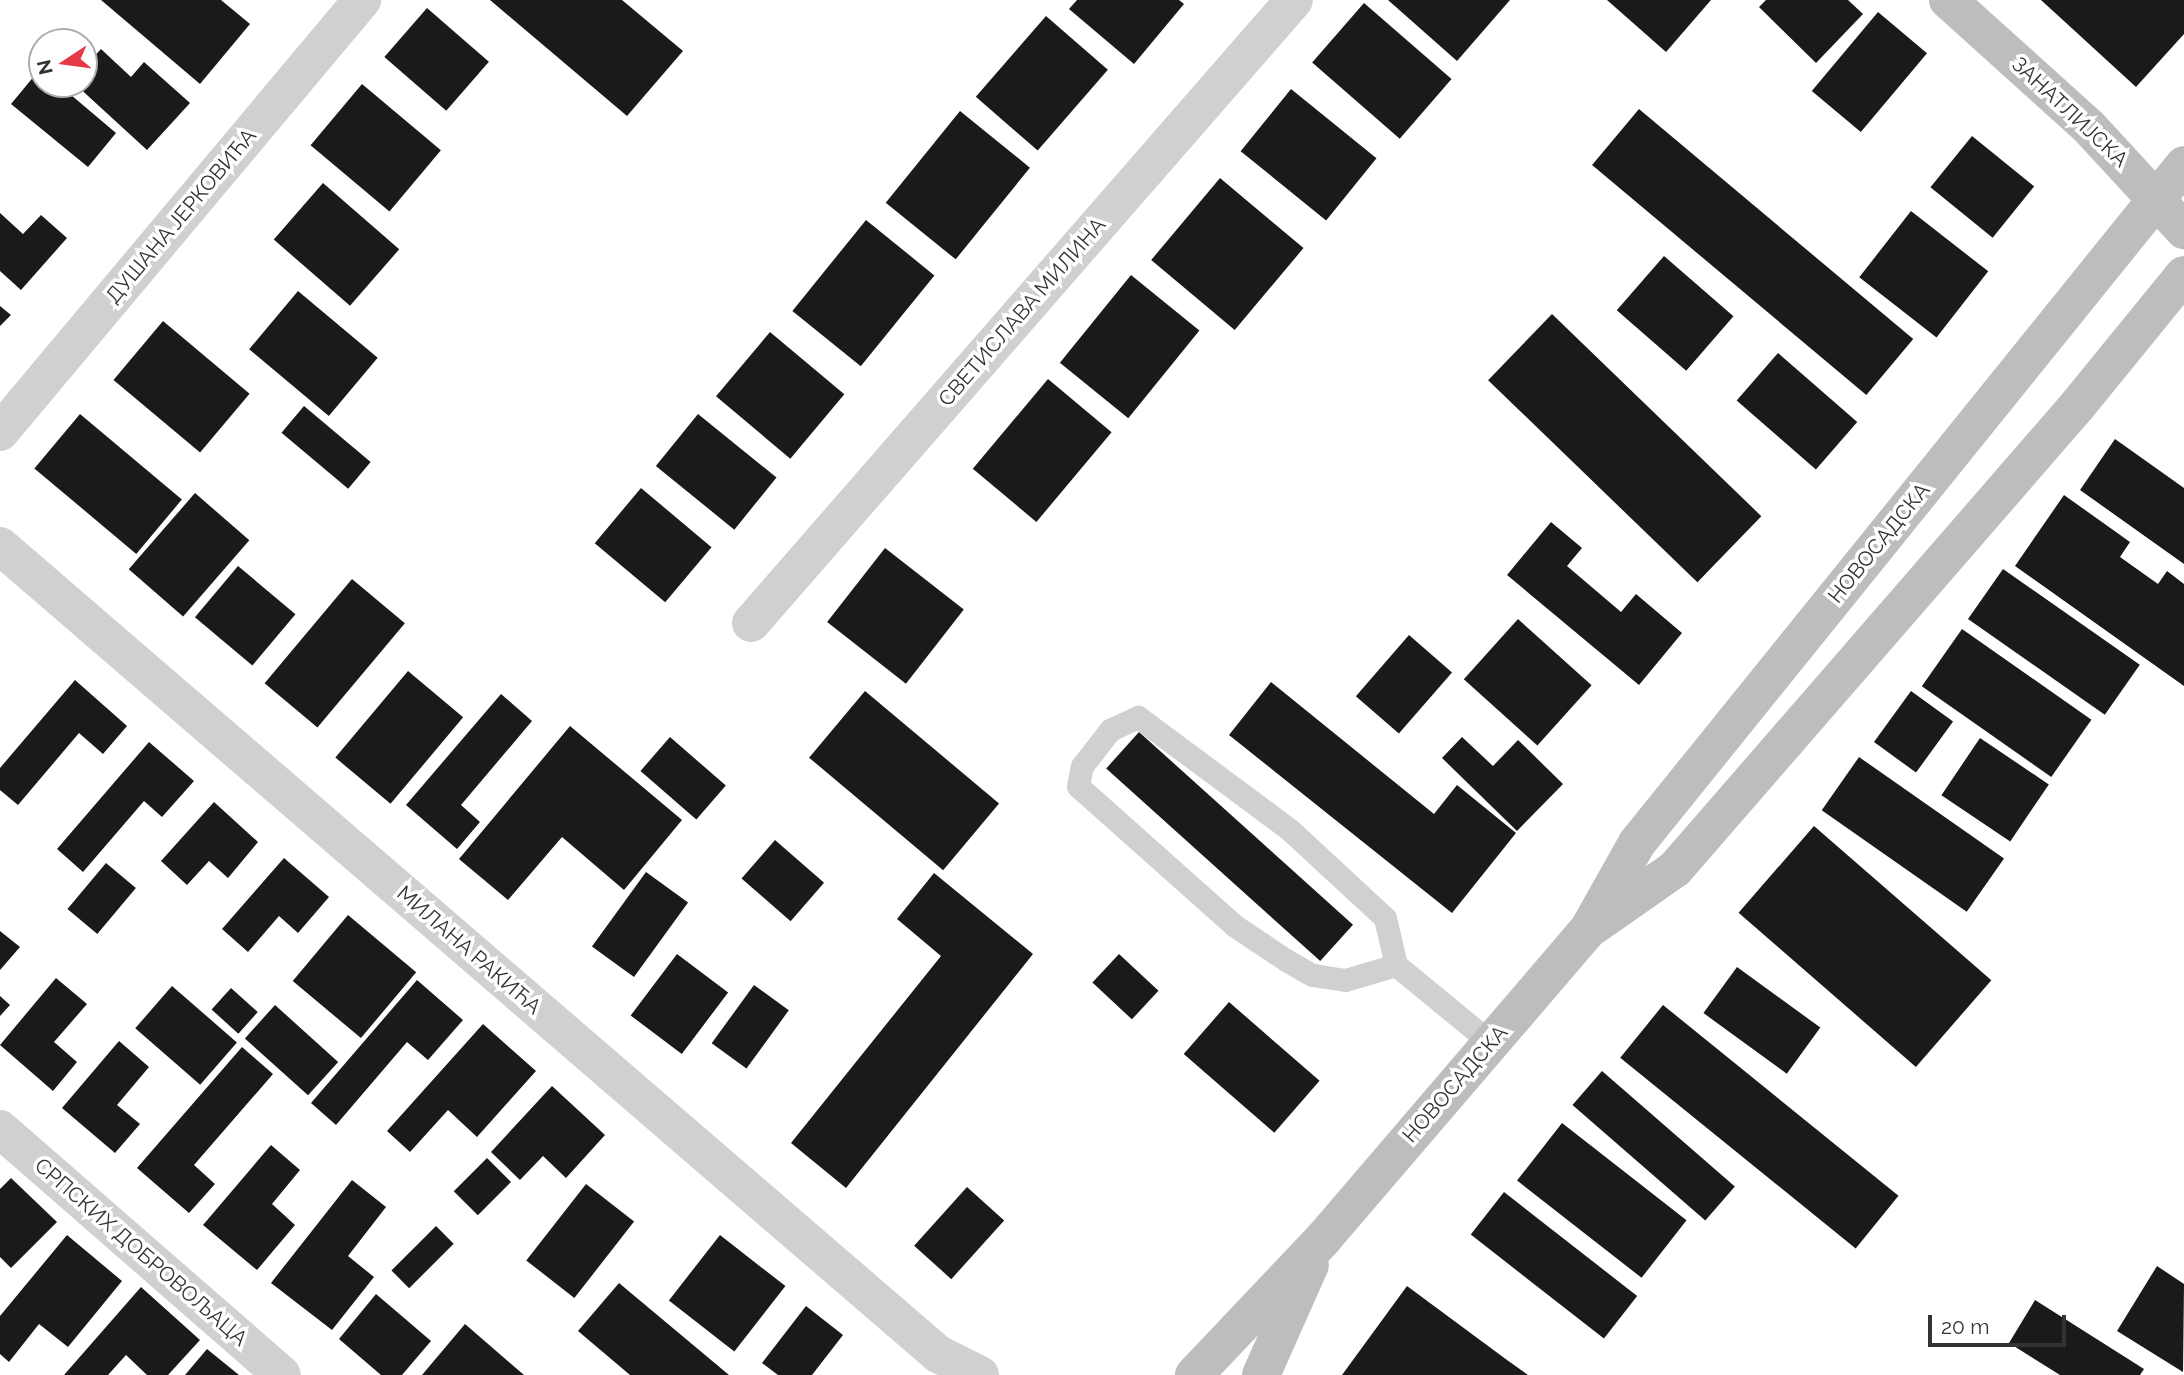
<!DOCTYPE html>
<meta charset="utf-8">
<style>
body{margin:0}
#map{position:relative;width:2184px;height:1375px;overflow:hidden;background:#fff;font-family:Raleway,sans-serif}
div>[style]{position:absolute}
.building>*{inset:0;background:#1a1a1a;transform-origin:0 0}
.service>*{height:23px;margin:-11.5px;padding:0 11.5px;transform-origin:11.5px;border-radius:11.5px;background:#d0d0d0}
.minor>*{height:38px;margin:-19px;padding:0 19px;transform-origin:19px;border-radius:19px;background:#d0d0d0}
.secondary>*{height:38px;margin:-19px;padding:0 19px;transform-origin:19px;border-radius:19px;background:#bdbdbd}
span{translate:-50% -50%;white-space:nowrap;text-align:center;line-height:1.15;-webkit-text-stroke:7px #fff;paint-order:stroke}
.street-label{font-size:21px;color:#333}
.north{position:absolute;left:28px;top:28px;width:70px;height:70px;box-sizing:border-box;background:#fff;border:2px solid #adadad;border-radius:50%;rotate:257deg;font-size:19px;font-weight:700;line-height:28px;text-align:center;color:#333}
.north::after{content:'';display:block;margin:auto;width:24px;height:32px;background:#e63946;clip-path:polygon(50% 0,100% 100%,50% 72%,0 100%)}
.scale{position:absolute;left:1928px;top:1315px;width:138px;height:32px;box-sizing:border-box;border:4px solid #333;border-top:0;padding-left:9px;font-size:21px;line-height:24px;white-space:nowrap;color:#333;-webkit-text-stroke:5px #fff;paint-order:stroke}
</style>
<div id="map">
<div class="building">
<i style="clip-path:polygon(101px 0,221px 0,250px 24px,200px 84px)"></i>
<i style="clip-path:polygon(490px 0,622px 0,683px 51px,627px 116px)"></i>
<i style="clip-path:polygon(1077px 0,1179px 0,1184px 4px,1134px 64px,1069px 9px)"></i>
<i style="clip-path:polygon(1388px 0,1510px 0,1457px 61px)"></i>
<i style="clip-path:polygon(1607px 0,1711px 0,1666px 52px)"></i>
<i style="clip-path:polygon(1766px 0,1848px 0,1863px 14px,1816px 63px,1759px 7px)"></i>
<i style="clip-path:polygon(2041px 0,2184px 0,2184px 34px,2136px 87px)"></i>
<i style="left:1364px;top:3px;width:116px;height:79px;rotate:41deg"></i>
<i style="left:427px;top:8px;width:82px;height:65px;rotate:41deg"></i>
<i style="left:1878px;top:12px;width:64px;height:103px;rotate:40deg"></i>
<i style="left:1046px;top:16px;width:82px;height:107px;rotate:41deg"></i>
<i style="clip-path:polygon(101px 49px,131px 77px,144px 62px,190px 103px,147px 150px,75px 84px,84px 84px,84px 67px)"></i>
<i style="clip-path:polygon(40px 69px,42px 84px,58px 84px,116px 133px,88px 167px,11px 104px)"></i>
<i style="left:362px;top:84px;width:103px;height:80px;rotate:40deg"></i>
<i style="left:1291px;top:89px;width:110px;height:80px;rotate:39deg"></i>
<i style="left:1639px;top:109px;width:358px;height:73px;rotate:40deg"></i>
<i style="left:960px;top:111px;width:90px;height:118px;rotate:39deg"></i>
<i style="left:1972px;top:136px;width:80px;height:66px;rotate:39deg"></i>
<i style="left:1220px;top:178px;width:109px;height:107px;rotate:40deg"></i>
<i style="left:323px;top:183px;width:101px;height:75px;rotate:41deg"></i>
<i style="left:1911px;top:211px;width:98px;height:84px;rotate:38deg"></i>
<i style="clip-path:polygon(0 213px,23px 234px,41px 215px,67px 238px,21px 290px,0 271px)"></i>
<i style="left:866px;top:220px;width:88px;height:117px;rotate:39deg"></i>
<i style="left:1664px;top:256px;width:92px;height:72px;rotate:41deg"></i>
<i style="left:1131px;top:275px;width:88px;height:113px;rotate:39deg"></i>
<i style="left:298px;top:291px;width:104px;height:76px;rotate:40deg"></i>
<i style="clip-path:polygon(0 306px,11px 315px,0 326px)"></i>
<i style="left:1552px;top:314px;width:291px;height:92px;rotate:44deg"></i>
<i style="left:163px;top:321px;width:113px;height:77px;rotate:40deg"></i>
<i style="left:770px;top:332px;width:97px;height:84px;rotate:40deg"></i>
<i style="left:1778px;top:353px;width:105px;height:63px;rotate:41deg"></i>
<i style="left:1048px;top:379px;width:83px;height:117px;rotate:40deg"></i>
<i style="left:304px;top:406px;width:87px;height:35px;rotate:40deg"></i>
<i style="left:80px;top:414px;width:133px;height:71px;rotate:40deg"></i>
<i style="left:698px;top:414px;width:101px;height:67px;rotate:39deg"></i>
<i style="clip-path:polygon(2115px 439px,2184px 488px,2184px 564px,2080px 490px)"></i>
<i style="left:641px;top:488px;width:92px;height:72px;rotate:40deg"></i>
<i style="left:195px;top:493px;width:72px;height:101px;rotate:41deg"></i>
<i style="clip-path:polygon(2064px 495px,2130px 542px,2120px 557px,2158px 584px,2167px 571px,2184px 584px,2184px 686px,2015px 566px)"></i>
<i style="clip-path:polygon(1551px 522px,1582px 548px,1567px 566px,1621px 612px,1636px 594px,1682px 633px,1639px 685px,1507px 575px)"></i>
<i style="left:885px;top:548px;width:100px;height:94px;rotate:38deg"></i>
<i style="left:238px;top:566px;width:75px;height:67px;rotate:40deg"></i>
<i style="left:2003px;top:569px;width:167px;height:61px;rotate:35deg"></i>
<i style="left:352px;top:579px;width:69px;height:136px;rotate:40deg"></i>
<i style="left:1518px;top:619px;width:99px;height:81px;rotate:42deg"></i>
<i style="left:1962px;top:629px;width:158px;height:70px;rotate:35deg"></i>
<i style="left:1409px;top:635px;width:57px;height:81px;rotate:41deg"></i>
<i style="left:408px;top:671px;width:72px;height:113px;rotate:40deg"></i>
<i style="clip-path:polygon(75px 680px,127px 726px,103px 754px,79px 733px,18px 805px,0 790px,0 768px)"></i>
<i style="clip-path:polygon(1271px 682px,1434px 814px,1457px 785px,1516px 833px,1452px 913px,1229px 735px)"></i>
<i style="left:865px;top:691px;width:175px;height:87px;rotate:40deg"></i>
<i style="left:1911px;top:691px;width:52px;height:63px;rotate:36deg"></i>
<i style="clip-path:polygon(501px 694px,532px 721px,461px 805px,480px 822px,457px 849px,406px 805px)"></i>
<i style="clip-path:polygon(570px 726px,682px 820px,624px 890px,562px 837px,508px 900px,459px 859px)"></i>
<i style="left:1139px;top:732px;width:288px;height:49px;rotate:42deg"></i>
<i style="left:670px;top:737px;width:74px;height:45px;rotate:41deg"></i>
<i style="clip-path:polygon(1462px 737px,1493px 766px,1518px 740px,1563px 784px,1517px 831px,1442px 758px)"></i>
<i style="left:1980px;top:738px;width:83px;height:69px;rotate:34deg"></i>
<i style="clip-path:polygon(149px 742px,194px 781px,162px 817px,144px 801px,83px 872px,57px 849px)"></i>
<i style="left:1859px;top:757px;width:177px;height:65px;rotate:35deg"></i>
<i style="clip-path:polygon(214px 802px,258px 842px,228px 878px,209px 861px,187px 885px,161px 861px)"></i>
<i style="left:1814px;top:826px;width:235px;height:115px;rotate:41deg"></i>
<i style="left:775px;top:840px;width:65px;height:51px;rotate:41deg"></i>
<i style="clip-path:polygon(284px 858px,329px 897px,298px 933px,279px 916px,248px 952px,222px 929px)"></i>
<i style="left:106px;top:863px;width:39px;height:60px;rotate:40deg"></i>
<i style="left:646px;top:872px;width:52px;height:92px;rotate:36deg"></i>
<i style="clip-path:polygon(934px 873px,1033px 954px,846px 1188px,791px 1143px,941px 956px,897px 919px)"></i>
<i style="left:348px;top:915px;width:89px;height:86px;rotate:40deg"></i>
<i style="clip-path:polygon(0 931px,20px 947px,0 970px)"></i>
<i style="left:677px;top:954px;width:64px;height:77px;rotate:37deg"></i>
<i style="left:1119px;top:954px;width:54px;height:39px;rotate:43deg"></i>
<i style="left:1737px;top:967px;width:103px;height:57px;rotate:36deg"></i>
<i style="clip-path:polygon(56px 978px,87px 1004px,54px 1042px,77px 1062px,53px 1091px,0 1045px)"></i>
<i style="clip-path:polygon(417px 980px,463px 1020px,428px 1060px,407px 1042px,336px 1125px,311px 1103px)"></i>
<i style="left:754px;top:985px;width:43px;height:72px;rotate:36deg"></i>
<i style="left:172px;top:986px;width:86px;height:56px;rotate:41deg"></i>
<i style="left:231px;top:988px;width:36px;height:29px;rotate:42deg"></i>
<i style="clip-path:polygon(0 996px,10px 1005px,0 1016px)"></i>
<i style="left:1229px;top:1002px;width:120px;height:69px;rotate:41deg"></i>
<i style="left:275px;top:1005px;width:85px;height:45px;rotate:42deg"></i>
<i style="left:1663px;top:1005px;width:303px;height:68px;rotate:39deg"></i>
<i style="clip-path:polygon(483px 1024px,536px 1071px,477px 1137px,448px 1110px,410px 1152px,387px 1131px)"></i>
<i style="clip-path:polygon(119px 1041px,149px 1067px,117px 1105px,140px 1124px,115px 1153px,62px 1108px)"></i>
<i style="clip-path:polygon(242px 1047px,273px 1074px,194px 1165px,215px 1184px,189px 1213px,137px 1168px)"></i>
<i style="left:1602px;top:1071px;width:176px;height:45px;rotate:41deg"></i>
<i style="clip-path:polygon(552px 1086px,605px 1135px,566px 1178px,543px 1156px,520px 1180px,491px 1152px)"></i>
<i style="left:1562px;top:1123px;width:158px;height:73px;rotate:38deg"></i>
<i style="clip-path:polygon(271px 1145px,300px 1170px,272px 1204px,295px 1225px,257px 1270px,203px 1225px)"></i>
<i style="left:487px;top:1158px;width:34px;height:47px;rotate:45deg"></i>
<i style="clip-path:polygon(11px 1178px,57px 1222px,11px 1268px,0 1257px,0 1189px)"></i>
<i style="clip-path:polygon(352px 1180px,386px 1207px,348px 1256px,374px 1277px,332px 1330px,271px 1283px)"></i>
<i style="left:586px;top:1184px;width:61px;height:97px;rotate:38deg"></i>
<i style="left:967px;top:1187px;width:50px;height:79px;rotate:42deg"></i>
<i style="left:1504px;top:1192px;width:169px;height:54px;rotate:38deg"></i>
<i style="left:436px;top:1226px;width:25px;height:63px;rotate:45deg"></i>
<i style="clip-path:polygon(67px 1235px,122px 1281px,68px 1347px,39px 1324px,9px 1362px,0 1354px,0 1316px)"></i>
<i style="left:720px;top:1235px;width:83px;height:83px;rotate:38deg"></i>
<i style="clip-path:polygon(2157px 1266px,2184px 1284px,2183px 1372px,2117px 1331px)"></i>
<i style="clip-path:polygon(619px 1283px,729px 1375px,630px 1375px,578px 1331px)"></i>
<i style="clip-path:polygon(1407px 1286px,1507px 1360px,1528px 1375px,1342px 1375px)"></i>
<i style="clip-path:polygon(141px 1287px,200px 1340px,168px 1375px,147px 1375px,126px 1355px,108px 1375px,64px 1375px)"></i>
<i style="clip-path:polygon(376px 1294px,431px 1341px,402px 1375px,381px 1375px,339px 1339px)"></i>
<i style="clip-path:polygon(2035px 1300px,2144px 1369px,2140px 1375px,2060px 1375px,2009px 1343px)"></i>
<i style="clip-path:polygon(806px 1306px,843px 1335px,812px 1375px,778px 1375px,762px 1363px)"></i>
<i style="clip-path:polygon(465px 1324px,524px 1375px,422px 1375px)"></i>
<i style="clip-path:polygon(207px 1349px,239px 1375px,185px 1375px)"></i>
</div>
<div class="service">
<i style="left:1396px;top:965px;width:53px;rotate:163.6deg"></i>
<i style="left:1345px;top:980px;width:33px;rotate:-171deg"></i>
<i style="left:1312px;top:975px;width:30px;rotate:-150deg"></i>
<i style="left:1286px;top:960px;width:61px;rotate:-146.3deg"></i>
<i style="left:1235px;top:926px;width:210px;rotate:-138.3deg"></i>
<i style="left:1078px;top:786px;width:20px;rotate:-79deg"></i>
<i style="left:1082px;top:766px;width:46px;rotate:-52.1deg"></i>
<i style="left:1110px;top:730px;width:31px;rotate:-25deg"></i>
<i style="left:1138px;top:717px;width:189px;rotate:36.6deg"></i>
<i style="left:1290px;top:830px;width:129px;rotate:42.8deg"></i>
<i style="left:1385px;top:918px;width:48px;rotate:76.8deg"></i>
<i style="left:1396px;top:965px;width:123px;rotate:39.4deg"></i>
</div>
<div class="minor">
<i style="left:0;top:432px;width:564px;rotate:-50.04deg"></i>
<i style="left:0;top:546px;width:1238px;rotate:40.74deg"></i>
<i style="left:938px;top:1354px;width:47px;rotate:26.6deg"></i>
<i style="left:751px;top:623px;width:826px;rotate:-48.92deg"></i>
<i style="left:0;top:1129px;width:374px;rotate:41.1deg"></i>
</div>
<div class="secondary">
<i style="left:1948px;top:0;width:188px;rotate:42deg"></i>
<i style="left:2088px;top:126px;width:142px;rotate:47.3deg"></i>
<i style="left:1595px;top:925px;width:98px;rotate:-35deg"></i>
<i style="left:1675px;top:869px;width:613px;rotate:-49.03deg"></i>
<i style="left:2077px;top:406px;width:169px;rotate:-50.8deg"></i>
<i style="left:1194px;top:1375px;width:187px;rotate:-46.5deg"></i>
<i style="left:1323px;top:1239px;width:407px;rotate:-49.4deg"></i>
<i style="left:1588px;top:930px;width:100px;rotate:-60.6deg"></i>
<i style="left:1637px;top:843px;width:871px;rotate:-51.1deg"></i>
<i style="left:1261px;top:1375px;width:120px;rotate:-66deg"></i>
</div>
<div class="street-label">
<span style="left:2070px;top:112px;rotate:43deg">ЗАНАТЛИЈСКА</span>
<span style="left:181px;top:216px;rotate:-50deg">ДУШАНА ЈЕРКОВИЋА</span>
<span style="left:1022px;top:312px;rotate:-49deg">СВЕТИСЛАВА МИЛИНА</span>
<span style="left:1879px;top:543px;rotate:-51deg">НОВОСАДСКА</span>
<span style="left:469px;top:950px;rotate:41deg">МИЛАНА РАКИЋА</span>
<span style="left:1455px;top:1084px;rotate:-49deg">НОВОСАДСКА</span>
<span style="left:141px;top:1252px;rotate:41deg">СРПСКИХ ДОБРОВОЉАЦА</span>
</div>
<div class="north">N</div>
<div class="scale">20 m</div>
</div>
